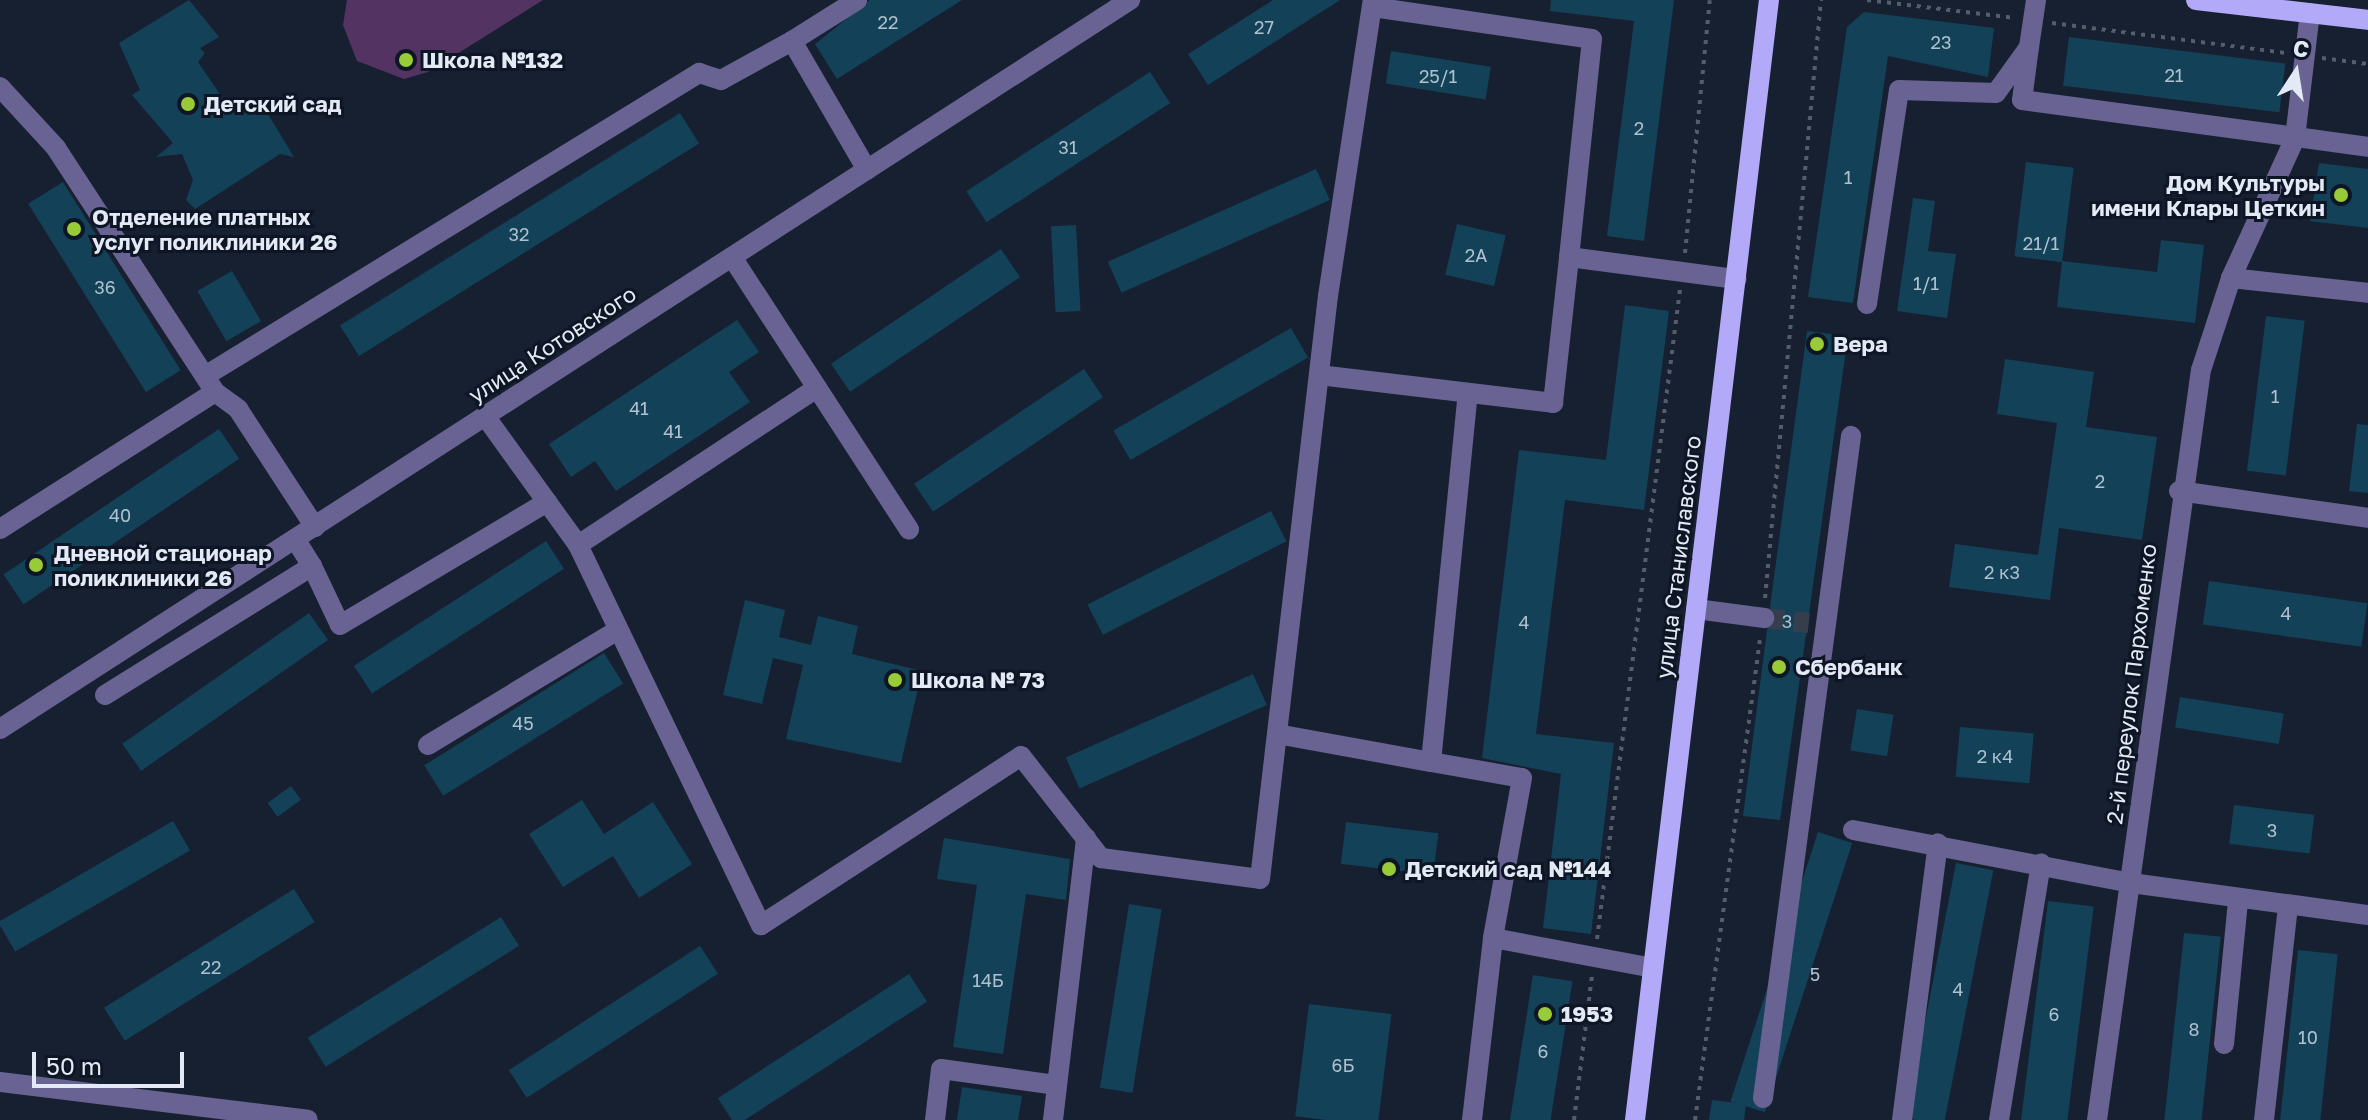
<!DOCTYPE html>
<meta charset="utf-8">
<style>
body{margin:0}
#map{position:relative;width:2368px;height:1120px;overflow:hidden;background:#172030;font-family:"Golos Text",sans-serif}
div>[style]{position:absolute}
.green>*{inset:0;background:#533361}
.building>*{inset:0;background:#134158;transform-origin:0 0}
.minor-tunnel>*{height:20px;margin-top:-10px;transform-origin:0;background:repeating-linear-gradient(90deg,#363e4e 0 20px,transparent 0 30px)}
.path>*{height:4px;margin-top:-2px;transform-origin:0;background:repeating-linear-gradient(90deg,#555d6b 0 4px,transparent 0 10px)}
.minor>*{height:20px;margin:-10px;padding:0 10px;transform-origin:10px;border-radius:10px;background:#686392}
.major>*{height:20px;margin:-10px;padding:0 10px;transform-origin:10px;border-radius:10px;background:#b2aaf9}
.dots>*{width:22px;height:22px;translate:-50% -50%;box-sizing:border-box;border:4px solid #0e1626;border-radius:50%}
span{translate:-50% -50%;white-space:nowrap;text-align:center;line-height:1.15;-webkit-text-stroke:6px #0e1626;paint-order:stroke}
.number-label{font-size:18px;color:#afc0ce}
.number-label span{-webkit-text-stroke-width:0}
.poi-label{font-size:22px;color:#e3eaf5;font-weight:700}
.left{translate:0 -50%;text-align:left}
.right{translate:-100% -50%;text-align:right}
.street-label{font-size:22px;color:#e3eaf5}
.north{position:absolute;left:2256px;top:32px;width:80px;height:80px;-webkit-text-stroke:6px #0e1626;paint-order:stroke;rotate:12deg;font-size:22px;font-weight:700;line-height:32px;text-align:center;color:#e3eaf5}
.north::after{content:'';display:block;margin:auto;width:28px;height:36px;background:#e3eaf5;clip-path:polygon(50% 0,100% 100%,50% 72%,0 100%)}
.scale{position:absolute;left:32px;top:1052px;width:152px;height:36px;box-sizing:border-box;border:4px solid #e3eaf5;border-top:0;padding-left:10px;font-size:24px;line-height:28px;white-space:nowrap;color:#e3eaf5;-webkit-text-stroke:6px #0e1626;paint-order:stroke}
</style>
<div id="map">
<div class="green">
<i style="clip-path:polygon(347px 0,543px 0,428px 72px,404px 79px,357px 61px,343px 25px)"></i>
</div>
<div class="building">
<i style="clip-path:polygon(189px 0,219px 37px,200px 48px,205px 53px,198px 62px,230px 109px,260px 101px,294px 157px,280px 154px,195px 209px,186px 200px,193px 180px,182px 154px,156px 157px,173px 143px,132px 95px,140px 90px,119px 43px)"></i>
<i style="clip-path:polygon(870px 0,962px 0,837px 79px,815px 44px)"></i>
<i style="clip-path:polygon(1273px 0,1340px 0,1208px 85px,1188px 54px)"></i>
<i style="clip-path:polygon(1551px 0,1674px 0,1644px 241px,1607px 236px,1634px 21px,1550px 11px)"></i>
<i style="clip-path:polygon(1864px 12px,1994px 28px,1988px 77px,1888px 56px,1853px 303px,1808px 297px,1847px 27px)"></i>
<i style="left:2069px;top:37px;width:218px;height:49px;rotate:7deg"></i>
<i style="left:1391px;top:51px;width:101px;height:33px;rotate:9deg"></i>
<i style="left:1150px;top:72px;width:37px;height:219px;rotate:57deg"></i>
<i style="left:680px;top:113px;width:36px;height:401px;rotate:58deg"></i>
<i style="left:2026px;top:162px;width:48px;height:95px;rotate:7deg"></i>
<i style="clip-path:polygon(2319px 163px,2368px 169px,2368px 228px,2310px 221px)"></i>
<i style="left:1316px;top:169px;width:34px;height:228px;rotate:66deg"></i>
<i style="left:63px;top:182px;width:222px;height:41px;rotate:58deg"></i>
<i style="clip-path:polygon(1913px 198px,1935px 201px,1928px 251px,1956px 254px,1947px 318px,1897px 311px)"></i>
<i style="left:1457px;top:224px;width:50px;height:52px;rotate:13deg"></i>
<i style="left:1076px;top:225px;width:86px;height:25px;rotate:87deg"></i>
<i style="clip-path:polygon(2161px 240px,2204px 245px,2195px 323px,2057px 307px,2062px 261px,2157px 272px)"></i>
<i style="left:1001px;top:249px;width:34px;height:205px;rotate:56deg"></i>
<i style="left:232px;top:271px;width:58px;height:40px;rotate:60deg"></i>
<i style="clip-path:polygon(1625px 305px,1669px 311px,1644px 510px,1565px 500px,1536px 734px,1614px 743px,1591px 934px,1543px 928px,1561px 774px,1482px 758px,1519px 450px,1606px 460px)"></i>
<i style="left:2266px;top:316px;width:39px;height:156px;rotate:7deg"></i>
<i style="clip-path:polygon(737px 320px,759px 352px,729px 372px,750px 402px,616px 491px,595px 461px,571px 477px,549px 444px)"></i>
<i style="left:1291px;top:328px;width:34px;height:205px;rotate:60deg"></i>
<i style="clip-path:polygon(1807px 331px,1848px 336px,1780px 820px,1743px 816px,1767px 630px,1777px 620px,1770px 607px)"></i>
<i style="clip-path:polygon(2005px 359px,2094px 372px,2086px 427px,2157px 437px,2142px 540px,2059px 528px,2050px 600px,1949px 587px,1955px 544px,2038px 555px,2057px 423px,1997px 414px)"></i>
<i style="left:1084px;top:369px;width:34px;height:205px;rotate:56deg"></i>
<i style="clip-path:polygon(2357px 424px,2368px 425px,2368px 493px,2349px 491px)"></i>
<i style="left:219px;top:429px;width:36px;height:260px;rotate:56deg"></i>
<i style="left:1271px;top:511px;width:34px;height:206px;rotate:63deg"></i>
<i style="left:546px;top:541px;width:33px;height:229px;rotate:57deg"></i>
<i style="left:2209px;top:581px;width:160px;height:44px;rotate:8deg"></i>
<i style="clip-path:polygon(745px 600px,785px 610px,779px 637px,811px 645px,818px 616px,858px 626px,852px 654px,922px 671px,901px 763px,786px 739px,803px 665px,773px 658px,762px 704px,723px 695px)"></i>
<i style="left:309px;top:613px;width:33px;height:228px;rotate:55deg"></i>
<i style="left:604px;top:653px;width:36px;height:212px;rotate:58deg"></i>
<i style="left:1253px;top:674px;width:34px;height:205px;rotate:66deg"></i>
<i style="left:2180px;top:697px;width:105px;height:31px;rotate:9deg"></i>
<i style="left:1857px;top:709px;width:37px;height:42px;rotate:9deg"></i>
<i style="left:1960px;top:727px;width:74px;height:50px;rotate:5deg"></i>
<i style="left:291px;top:786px;width:17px;height:29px;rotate:54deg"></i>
<i style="clip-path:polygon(582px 800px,604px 834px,653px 802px,692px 864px,639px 898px,613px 856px,563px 887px,529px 834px)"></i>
<i style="left:2234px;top:805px;width:81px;height:39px;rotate:7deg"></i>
<i style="left:173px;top:821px;width:34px;height:202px;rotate:60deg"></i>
<i style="left:1346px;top:822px;width:93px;height:42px;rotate:7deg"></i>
<i style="left:1818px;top:832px;width:36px;height:283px;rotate:18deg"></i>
<i style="clip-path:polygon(944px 838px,1070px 859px,1066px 900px,1026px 894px,1003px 1054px,953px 1047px,977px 885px,937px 879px)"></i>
<i style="left:1956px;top:863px;width:38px;height:260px;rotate:11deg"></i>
<i style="left:294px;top:889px;width:39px;height:224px;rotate:58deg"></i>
<i style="left:2048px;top:901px;width:46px;height:222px;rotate:7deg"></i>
<i style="left:1129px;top:904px;width:33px;height:186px;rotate:9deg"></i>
<i style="left:501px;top:917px;width:34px;height:228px;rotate:58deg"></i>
<i style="left:2184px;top:933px;width:37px;height:188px;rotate:6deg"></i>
<i style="left:700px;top:946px;width:33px;height:228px;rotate:57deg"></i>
<i style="left:2298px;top:950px;width:40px;height:171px;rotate:6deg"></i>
<i style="left:909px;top:974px;width:33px;height:228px;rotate:57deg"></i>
<i style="left:1533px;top:975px;width:40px;height:147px;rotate:9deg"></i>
<i style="left:1309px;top:1004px;width:83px;height:113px;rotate:7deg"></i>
<i style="clip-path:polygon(962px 1087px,1022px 1096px,1018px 1120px,957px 1120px)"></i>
<i style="clip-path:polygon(1712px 1100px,1746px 1104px,1744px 1120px,1709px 1120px)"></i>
</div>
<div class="minor-tunnel">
<i style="left:1764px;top:618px;width:45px;rotate:6.3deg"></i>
</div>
<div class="path">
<i style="left:1867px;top:0;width:149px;rotate:6.9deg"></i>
<i style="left:2052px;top:23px;width:235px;rotate:7.3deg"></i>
<i style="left:2322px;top:58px;width:46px;rotate:7.4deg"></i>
<i style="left:1685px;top:253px;width:254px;rotate:-84.4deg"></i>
<i style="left:1765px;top:598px;width:601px;rotate:-84.65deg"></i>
<i style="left:1597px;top:939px;width:655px;rotate:-82.72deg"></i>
<i style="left:1574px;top:1120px;width:145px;rotate:-82.9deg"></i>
<i style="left:1695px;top:1120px;width:489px;rotate:-82.3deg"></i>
</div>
<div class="minor">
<i style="left:1373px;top:7px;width:221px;rotate:8.3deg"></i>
<i style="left:1592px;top:39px;width:219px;rotate:96deg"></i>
<i style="left:1569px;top:257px;width:169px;rotate:7.5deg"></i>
<i style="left:792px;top:41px;width:77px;rotate:-32.2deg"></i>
<i style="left:2029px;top:47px;width:53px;rotate:97.5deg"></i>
<i style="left:2022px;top:100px;width:349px;rotate:7.7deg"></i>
<i style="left:0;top:87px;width:83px;rotate:47.4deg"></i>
<i style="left:56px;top:148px;width:291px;rotate:56.9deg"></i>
<i style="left:215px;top:392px;width:29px;rotate:36deg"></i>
<i style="left:238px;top:409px;width:141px;rotate:56.9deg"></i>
<i style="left:732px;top:257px;width:325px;rotate:57deg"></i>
<i style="left:2231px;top:278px;width:138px;rotate:6.2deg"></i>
<i style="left:1867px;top:304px;width:216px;rotate:-81.5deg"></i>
<i style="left:1899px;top:90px;width:97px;rotate:1.8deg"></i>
<i style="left:1996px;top:93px;width:57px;rotate:-54.3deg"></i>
<i style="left:2029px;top:47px;width:48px;rotate:-81.5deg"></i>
<i style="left:1319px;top:375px;width:236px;rotate:6.8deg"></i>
<i style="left:1553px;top:403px;width:147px;rotate:-83.7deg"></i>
<i style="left:205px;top:376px;width:580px;rotate:-31.52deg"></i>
<i style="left:699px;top:73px;width:23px;rotate:18deg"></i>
<i style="left:721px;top:80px;width:81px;rotate:-28.8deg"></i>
<i style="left:792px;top:41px;width:149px;rotate:59.8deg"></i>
<i style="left:485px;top:416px;width:159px;rotate:54.2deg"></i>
<i style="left:578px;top:545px;width:422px;rotate:64.3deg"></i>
<i style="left:761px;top:925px;width:310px;rotate:-33deg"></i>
<i style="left:1021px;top:756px;width:130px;rotate:51.9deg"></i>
<i style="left:1101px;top:858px;width:160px;rotate:7.5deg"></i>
<i style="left:1260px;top:879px;width:587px;rotate:-83.35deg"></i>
<i style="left:1328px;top:296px;width:299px;rotate:-81.4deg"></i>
<i style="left:2179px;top:491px;width:191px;rotate:8.1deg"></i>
<i style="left:0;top:529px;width:255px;rotate:-32.5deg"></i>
<i style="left:578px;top:545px;width:286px;rotate:-33.3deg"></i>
<i style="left:312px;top:566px;width:65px;rotate:64.6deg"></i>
<i style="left:340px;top:625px;width:241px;rotate:-30.7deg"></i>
<i style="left:1696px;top:609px;width:69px;rotate:7.5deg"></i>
<i style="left:105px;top:695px;width:244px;rotate:-31.9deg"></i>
<i style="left:312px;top:566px;width:32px;rotate:-122deg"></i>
<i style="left:0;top:729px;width:1345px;rotate:-32.83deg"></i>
<i style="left:1277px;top:734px;width:157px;rotate:10.3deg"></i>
<i style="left:1431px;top:762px;width:371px;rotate:-84.3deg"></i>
<i style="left:428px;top:745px;width:222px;rotate:-31.2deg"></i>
<i style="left:1431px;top:762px;width:92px;rotate:10deg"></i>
<i style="left:1522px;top:778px;width:163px;rotate:100.3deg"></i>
<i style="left:1493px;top:938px;width:163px;rotate:10.6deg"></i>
<i style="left:1853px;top:830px;width:283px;rotate:10.8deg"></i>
<i style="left:2131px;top:883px;width:239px;rotate:7.7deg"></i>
<i style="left:2224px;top:1044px;width:145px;rotate:-84.4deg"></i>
<i style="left:0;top:1082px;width:310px;rotate:7deg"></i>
<i style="left:1763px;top:1098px;width:668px;rotate:-82.43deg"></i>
<i style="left:935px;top:1120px;width:51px;rotate:-83.3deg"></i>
<i style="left:941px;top:1069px;width:117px;rotate:7.9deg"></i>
<i style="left:1053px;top:1120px;width:284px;rotate:-83.3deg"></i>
<i style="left:1472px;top:1120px;width:183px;rotate:-83.4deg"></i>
<i style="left:1902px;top:1120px;width:279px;rotate:-82.6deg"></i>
<i style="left:1999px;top:1120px;width:260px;rotate:-80.7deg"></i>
<i style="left:2097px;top:1120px;width:757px;rotate:-82.11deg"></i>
<i style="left:2201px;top:370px;width:97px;rotate:-71.9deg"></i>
<i style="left:2231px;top:278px;width:154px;rotate:-65.4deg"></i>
<i style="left:2295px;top:138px;width:126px;rotate:-83.2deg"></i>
<i style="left:2264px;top:1120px;width:215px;rotate:-83.6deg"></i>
</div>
<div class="major">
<i style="left:2196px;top:0;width:173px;rotate:6.6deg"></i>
<i style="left:1635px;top:1120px;width:1128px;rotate:-83.18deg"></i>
</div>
<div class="dots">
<i style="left:406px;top:60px;background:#98cb37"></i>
<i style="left:188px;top:104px;background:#98cb37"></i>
<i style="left:2341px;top:195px;background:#98cb37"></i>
<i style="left:74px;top:229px;background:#98cb37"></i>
<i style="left:1817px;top:344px;background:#98cb37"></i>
<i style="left:36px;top:565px;background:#98cb37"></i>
<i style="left:1779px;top:667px;background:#98cb37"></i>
<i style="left:895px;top:680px;background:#98cb37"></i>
<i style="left:1389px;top:869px;background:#98cb37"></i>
<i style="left:1545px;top:1014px;background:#98cb37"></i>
</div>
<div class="number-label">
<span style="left:888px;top:22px">22</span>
<span style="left:1264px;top:27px">27</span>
<span style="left:1941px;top:42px">23</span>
<span style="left:2174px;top:75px">21</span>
<span style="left:1438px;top:76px">25/1</span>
<span style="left:1639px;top:128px">2</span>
<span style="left:1068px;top:147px">31</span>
<span style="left:1848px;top:177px">1</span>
<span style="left:519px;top:234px">32</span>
<span style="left:2041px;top:243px">21/1</span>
<span style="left:1476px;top:255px">2А</span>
<span style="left:1926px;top:283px">1/1</span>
<span style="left:105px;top:287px">36</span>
<span style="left:2275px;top:396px">1</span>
<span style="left:639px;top:408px">41</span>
<span style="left:673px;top:431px">41</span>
<span style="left:2100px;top:481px">2</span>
<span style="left:120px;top:515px">40</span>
<span style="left:2002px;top:572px">2 к3</span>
<span style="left:2286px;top:613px">4</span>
<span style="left:1787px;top:621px">3</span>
<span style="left:1524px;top:622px">4</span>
<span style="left:523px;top:723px">45</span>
<span style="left:1995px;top:756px">2 к4</span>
<span style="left:2272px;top:830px">3</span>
<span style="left:211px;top:967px">22</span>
<span style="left:1815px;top:974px">5</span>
<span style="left:988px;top:980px">14Б</span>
<span style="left:1958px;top:989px">4</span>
<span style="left:2054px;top:1014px">6</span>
<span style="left:2194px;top:1029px">8</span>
<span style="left:2308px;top:1037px">10</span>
<span style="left:1543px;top:1051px">6</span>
<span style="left:1343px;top:1065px">6Б</span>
</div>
<div class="poi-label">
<span class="left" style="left:422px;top:60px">Школа №132</span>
<span class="left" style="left:204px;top:104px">Детский сад</span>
<span class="right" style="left:2325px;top:195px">Дом Культуры<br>имени Клары Цеткин</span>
<span class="left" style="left:92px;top:229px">Отделение платных<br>услуг поликлиники 26</span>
<span class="left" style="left:1833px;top:344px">Вера</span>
<span class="left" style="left:54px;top:565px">Дневной стационар<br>поликлиники 26</span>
<span class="left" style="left:1795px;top:667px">Сбербанк</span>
<span class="left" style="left:911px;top:680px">Школа № 73</span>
<span class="left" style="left:1405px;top:869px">Детский сад №144</span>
<span class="left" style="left:1561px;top:1014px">1953</span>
</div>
<div class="street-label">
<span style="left:552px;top:344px;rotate:-33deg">улица Котовского</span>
<span style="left:1678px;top:557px;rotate:-83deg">улица Станиславского</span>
<span style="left:2131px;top:684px;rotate:-83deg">2-й переулок Пархоменко</span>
</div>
<div class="north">С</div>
<div class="scale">50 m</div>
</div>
